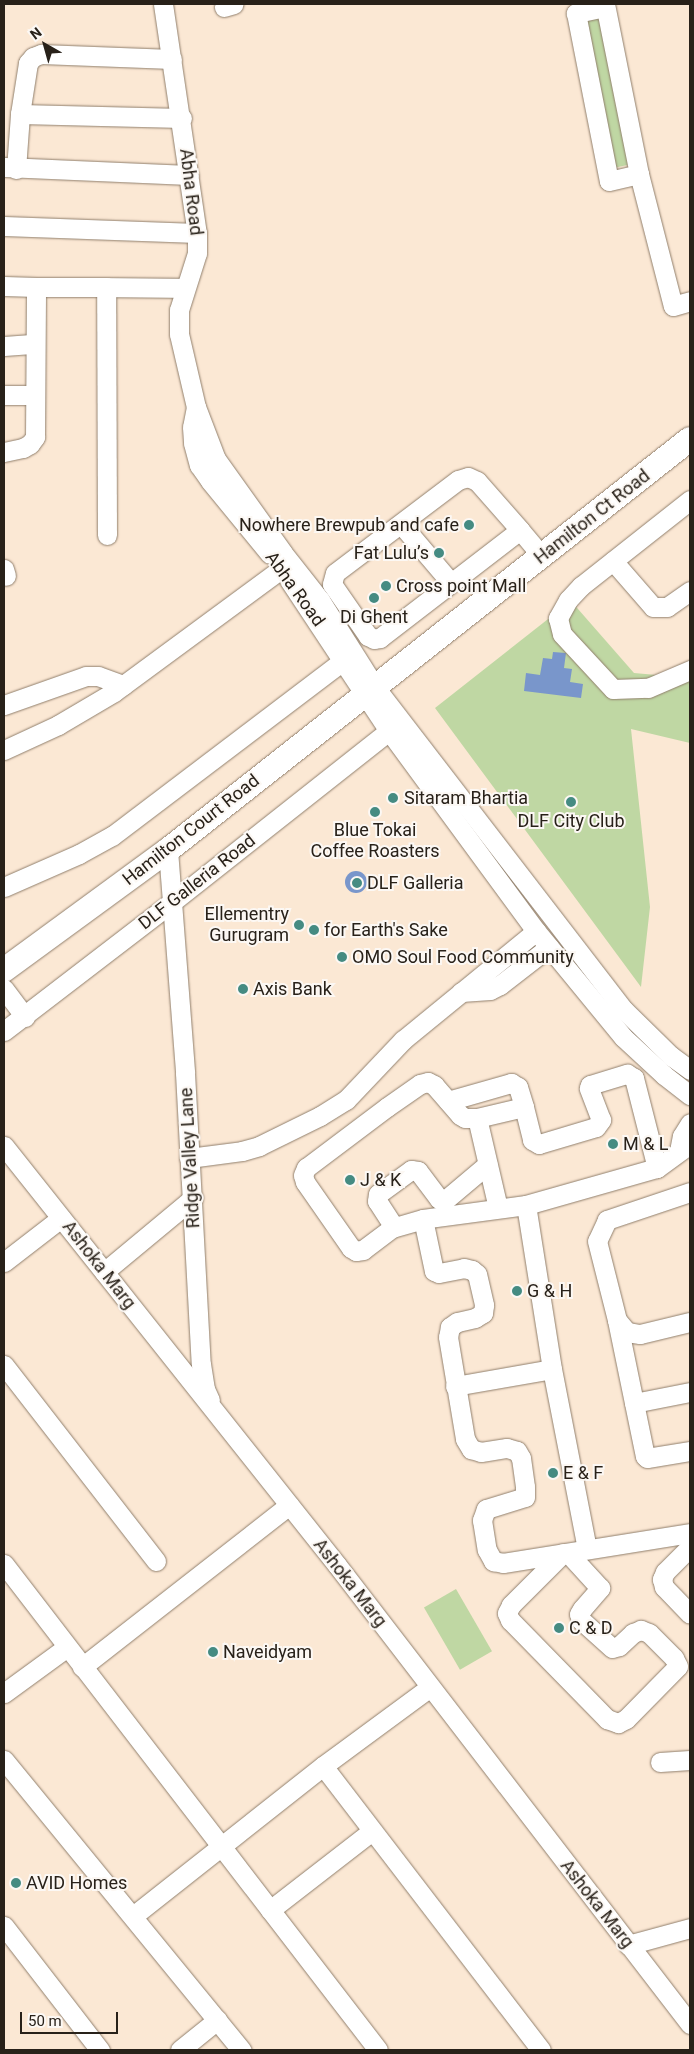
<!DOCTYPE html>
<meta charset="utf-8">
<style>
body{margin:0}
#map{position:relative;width:694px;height:2054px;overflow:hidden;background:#fbe8d4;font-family:Roboto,sans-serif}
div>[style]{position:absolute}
.green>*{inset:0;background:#bfd7a3;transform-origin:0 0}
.water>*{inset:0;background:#7996cb}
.round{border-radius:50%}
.roads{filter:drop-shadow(0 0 1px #907f6c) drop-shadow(0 0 1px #907f6c)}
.minor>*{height:19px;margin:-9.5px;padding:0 9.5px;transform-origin:9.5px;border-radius:9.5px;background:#fff}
.major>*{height:24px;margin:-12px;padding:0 12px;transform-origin:12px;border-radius:12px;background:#fff}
.dots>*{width:14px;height:14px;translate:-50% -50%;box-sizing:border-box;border:2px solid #fcf8f4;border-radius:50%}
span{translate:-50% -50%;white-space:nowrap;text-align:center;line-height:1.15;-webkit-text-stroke:4px #fcf8f4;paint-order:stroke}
.street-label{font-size:18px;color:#282119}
.poi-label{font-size:18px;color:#282119}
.right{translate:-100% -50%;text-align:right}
.left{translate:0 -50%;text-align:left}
.frame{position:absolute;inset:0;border:5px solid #282119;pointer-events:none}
.north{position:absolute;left:20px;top:20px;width:50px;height:50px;-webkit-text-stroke:4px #fcf8f4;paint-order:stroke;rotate:322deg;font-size:14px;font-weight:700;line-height:20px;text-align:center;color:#282119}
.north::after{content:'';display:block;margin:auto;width:18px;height:22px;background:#282119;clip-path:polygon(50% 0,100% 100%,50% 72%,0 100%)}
.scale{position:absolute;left:20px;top:2012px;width:98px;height:22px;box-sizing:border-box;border:2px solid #282119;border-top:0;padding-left:6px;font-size:15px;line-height:18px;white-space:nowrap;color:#282119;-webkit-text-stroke:4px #fcf8f4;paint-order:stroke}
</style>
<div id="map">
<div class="green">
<i style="left:602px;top:17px;width:150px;height:19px;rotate:78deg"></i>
<i style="clip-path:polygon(571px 601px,634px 673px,690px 678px,690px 743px,631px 729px,650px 907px,641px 987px,435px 708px)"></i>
<i style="left:456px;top:1589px;width:72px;height:37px;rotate:60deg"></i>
</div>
<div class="water">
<i style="clip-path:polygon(553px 652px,566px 653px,564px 668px,572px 669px,570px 682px,583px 684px,581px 698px,524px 691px,526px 673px,540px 675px,543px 658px,552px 659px)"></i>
<i class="round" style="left:345px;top:871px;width:22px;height:22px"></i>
</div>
<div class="roads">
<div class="minor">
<i style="left:163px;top:4px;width:232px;rotate:81.6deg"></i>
<i style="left:197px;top:233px;width:20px;rotate:90deg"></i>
<i style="left:197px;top:253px;width:60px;rotate:107.5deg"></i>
<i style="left:179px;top:310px;width:24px;rotate:90deg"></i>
<i style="left:179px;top:334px;width:75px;rotate:76.9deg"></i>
<i style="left:196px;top:407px;width:56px;rotate:69deg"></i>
<i style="left:216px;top:459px;width:115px;rotate:54.5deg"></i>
<i style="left:283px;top:553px;width:60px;rotate:51.8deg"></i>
<i style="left:320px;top:600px;width:103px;rotate:57.7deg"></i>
<i style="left:375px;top:687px;width:408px;rotate:52.4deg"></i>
<i style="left:624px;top:1010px;width:66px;rotate:44.4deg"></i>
<i style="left:671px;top:1056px;width:24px;rotate:36deg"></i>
<i style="left:605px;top:4px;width:173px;rotate:78.7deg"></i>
<i style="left:639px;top:174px;width:136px;rotate:75.6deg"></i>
<i style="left:673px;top:306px;width:18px;rotate:-16deg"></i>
<i style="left:224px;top:7px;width:10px;rotate:-17deg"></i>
<i style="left:605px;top:7px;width:30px;rotate:168deg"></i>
<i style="left:576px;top:13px;width:171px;rotate:78.9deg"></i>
<i style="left:609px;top:181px;width:31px;rotate:-13deg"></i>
<i style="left:20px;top:114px;width:52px;rotate:-81.1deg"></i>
<i style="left:28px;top:63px;width:8px;rotate:-50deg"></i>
<i style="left:33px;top:57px;width:9px;rotate:-21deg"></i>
<i style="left:41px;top:54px;width:131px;rotate:2.2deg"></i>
<i style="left:5px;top:167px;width:184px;rotate:2.5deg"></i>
<i style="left:16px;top:169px;width:55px;rotate:-85.8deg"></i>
<i style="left:20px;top:114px;width:162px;rotate:1.4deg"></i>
<i style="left:4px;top:226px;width:193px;rotate:2.1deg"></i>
<i style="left:4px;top:286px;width:32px;rotate:2deg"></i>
<i style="left:4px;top:346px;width:31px;rotate:-4deg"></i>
<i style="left:4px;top:395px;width:31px"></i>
<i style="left:196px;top:407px;width:20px;rotate:101deg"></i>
<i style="left:192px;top:427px;width:16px;rotate:86deg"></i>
<i style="left:193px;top:443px;width:23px;rotate:75deg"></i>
<i style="left:199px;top:465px;width:19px;rotate:55deg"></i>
<i style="left:210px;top:481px;width:94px;rotate:50.6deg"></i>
<i style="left:4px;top:452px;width:19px;rotate:-12deg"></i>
<i style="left:23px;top:448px;width:8px;rotate:-30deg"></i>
<i style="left:30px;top:444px;width:9px;rotate:-54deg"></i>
<i style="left:35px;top:437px;width:150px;rotate:-89.6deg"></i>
<i style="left:36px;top:287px;width:70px"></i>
<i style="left:690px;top:500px;width:139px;rotate:141.7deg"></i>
<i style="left:581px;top:586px;width:19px;rotate:133deg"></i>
<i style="left:568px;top:600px;width:21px;rotate:119deg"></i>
<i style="left:558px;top:618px;width:16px;rotate:76deg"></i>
<i style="left:562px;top:634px;width:75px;rotate:47.2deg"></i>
<i style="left:613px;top:689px;width:35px;rotate:-2deg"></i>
<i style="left:648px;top:688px;width:46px;rotate:-23.2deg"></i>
<i style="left:401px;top:524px;width:77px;rotate:49.7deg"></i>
<i style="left:520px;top:530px;width:177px;rotate:142.4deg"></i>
<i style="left:380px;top:638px;width:6px;rotate:171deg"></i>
<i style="left:374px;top:639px;width:7px;rotate:-153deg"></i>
<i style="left:368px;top:636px;width:63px;rotate:-124.7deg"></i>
<i style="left:332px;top:584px;width:11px;rotate:-75deg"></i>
<i style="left:335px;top:573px;width:154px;rotate:-37.1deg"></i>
<i style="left:458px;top:480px;width:10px;rotate:-17deg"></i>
<i style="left:468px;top:477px;width:10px;rotate:24deg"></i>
<i style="left:477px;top:481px;width:65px;rotate:48.7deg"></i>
<i style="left:520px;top:530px;width:35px;rotate:50deg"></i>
<i style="left:107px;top:535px;width:248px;rotate:-90.2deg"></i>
<i style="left:106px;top:287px;width:78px;rotate:0.7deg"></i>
<i style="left:613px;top:561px;width:61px;rotate:49deg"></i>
<i style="left:653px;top:607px;width:14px"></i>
<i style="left:667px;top:607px;width:28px;rotate:-35deg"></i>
<i style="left:4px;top:569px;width:7px;rotate:74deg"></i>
<i style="left:289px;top:580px;width:181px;rotate:56.5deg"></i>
<i style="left:389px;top:731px;width:248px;rotate:53.7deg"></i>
<i style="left:536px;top:931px;width:137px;rotate:50.6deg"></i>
<i style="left:623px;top:1037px;width:56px;rotate:42.8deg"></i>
<i style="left:664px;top:1075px;width:33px;rotate:38deg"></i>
<i style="left:4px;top:705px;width:87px;rotate:-19.5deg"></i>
<i style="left:86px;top:676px;width:12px"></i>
<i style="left:98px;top:676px;width:27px;rotate:20deg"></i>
<i style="left:4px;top:750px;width:60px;rotate:-24.8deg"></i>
<i style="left:58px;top:725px;width:65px;rotate:-30.5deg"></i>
<i style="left:114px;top:692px;width:207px;rotate:-36.4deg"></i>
<i style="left:168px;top:850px;width:224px;rotate:85.6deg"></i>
<i style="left:185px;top:1073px;width:291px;rotate:86.9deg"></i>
<i style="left:201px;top:1364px;width:25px;rotate:81deg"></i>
<i style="left:205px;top:1389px;width:12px;rotate:66deg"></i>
<i style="left:4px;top:887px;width:82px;rotate:-23.7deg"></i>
<i style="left:79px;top:854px;width:38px;rotate:-29deg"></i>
<i style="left:112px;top:836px;width:291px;rotate:-37.2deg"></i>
<i style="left:4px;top:989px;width:35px;rotate:53deg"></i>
<i style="left:461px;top:992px;width:29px;rotate:-4deg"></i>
<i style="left:490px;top:990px;width:11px;rotate:-27deg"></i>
<i style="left:500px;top:985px;width:62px;rotate:-37.8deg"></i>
<i style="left:4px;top:1031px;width:210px;rotate:-37.5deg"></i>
<i style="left:171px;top:903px;width:278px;rotate:-38.3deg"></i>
<i style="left:448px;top:1101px;width:66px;rotate:-15.9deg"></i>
<i style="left:511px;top:1083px;width:8px;rotate:30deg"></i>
<i style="left:518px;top:1087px;width:21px;rotate:73deg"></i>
<i style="left:4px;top:1146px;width:535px;rotate:51.52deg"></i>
<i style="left:337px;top:1565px;width:579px;rotate:52.44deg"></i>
<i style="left:679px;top:1151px;width:15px;rotate:-79deg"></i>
<i style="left:682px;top:1136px;width:15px;rotate:-58deg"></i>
<i style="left:189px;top:1158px;width:53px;rotate:-7.5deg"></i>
<i style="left:242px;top:1151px;width:18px;rotate:-16deg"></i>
<i style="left:259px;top:1146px;width:68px;rotate:-26.2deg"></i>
<i style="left:320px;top:1116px;width:31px;rotate:-32deg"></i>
<i style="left:346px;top:1100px;width:83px;rotate:-46.5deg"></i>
<i style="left:403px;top:1040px;width:172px;rotate:-39.3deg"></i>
<i style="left:690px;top:1192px;width:88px;rotate:161.4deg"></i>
<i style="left:607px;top:1220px;width:23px;rotate:115deg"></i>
<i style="left:597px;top:1241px;width:81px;rotate:75.8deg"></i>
<i style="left:617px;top:1320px;width:16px;rotate:50deg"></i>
<i style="left:627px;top:1332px;width:13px;rotate:9deg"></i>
<i style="left:640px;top:1334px;width:51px;rotate:-13.5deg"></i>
<i style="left:526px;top:1205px;width:104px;rotate:172.3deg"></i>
<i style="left:423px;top:1219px;width:53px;rotate:78.1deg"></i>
<i style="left:434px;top:1271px;width:5px;rotate:22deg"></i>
<i style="left:439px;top:1273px;width:25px;rotate:-11deg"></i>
<i style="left:464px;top:1268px;width:8px;rotate:14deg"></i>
<i style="left:472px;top:1270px;width:6px;rotate:39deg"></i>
<i style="left:477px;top:1274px;width:32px;rotate:77deg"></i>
<i style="left:484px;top:1305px;width:8px;rotate:97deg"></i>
<i style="left:483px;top:1313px;width:9px;rotate:148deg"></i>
<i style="left:475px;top:1318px;width:18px;rotate:167deg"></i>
<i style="left:457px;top:1322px;width:9px;rotate:144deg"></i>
<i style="left:450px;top:1327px;width:10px;rotate:101deg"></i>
<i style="left:448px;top:1337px;width:103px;rotate:80.5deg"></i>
<i style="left:465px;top:1439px;width:12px;rotate:59deg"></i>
<i style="left:471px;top:1449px;width:10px;rotate:17deg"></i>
<i style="left:481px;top:1452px;width:26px;rotate:-9deg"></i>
<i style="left:507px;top:1448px;width:10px;rotate:17deg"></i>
<i style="left:517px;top:1451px;width:8px;rotate:60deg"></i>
<i style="left:521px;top:1458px;width:29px;rotate:82deg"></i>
<i style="left:525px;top:1487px;width:10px;rotate:90deg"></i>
<i style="left:525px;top:1497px;width:41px;rotate:162.9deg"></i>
<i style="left:486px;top:1509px;width:12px;rotate:110deg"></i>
<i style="left:482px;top:1520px;width:30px;rotate:81deg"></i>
<i style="left:487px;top:1550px;width:13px;rotate:61deg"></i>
<i style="left:493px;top:1561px;width:10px;rotate:11deg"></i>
<i style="left:503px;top:1563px;width:189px;rotate:-9.1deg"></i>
<i style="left:498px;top:1208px;width:92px;rotate:-103.1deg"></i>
<i style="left:477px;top:1118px;width:48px;rotate:-13.2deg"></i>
<i style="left:524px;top:1107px;width:34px;rotate:76deg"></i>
<i style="left:532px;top:1140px;width:8px;rotate:30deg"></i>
<i style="left:539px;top:1144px;width:59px;rotate:-16.6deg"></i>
<i style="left:596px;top:1127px;width:9px;rotate:-54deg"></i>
<i style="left:601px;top:1120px;width:34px;rotate:-111deg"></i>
<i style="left:589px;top:1088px;width:3px;rotate:-72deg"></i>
<i style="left:590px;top:1085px;width:39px;rotate:-17deg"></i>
<i style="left:627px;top:1074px;width:8px;rotate:30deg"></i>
<i style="left:634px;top:1078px;width:93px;rotate:75.7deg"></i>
<i style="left:423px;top:1219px;width:32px;rotate:164deg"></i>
<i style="left:392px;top:1228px;width:36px;rotate:143deg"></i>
<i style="left:363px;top:1250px;width:7px;rotate:172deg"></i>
<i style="left:356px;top:1251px;width:6px;rotate:-149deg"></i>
<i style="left:351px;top:1248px;width:80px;rotate:-124.9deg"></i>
<i style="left:305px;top:1182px;width:7px;rotate:-106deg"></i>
<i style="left:303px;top:1175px;width:8px;rotate:-67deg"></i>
<i style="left:306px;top:1168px;width:101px;rotate:-37deg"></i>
<i style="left:387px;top:1107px;width:40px;rotate:-34.9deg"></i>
<i style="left:420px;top:1084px;width:8px;rotate:-14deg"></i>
<i style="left:428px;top:1082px;width:7px;rotate:27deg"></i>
<i style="left:434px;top:1085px;width:40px;rotate:49deg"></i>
<i style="left:460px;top:1115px;width:6px;rotate:31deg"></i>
<i style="left:465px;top:1118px;width:12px"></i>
<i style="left:394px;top:1227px;width:31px;rotate:-123deg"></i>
<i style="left:377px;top:1201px;width:7px;rotate:-82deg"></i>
<i style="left:378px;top:1194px;width:41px;rotate:-36deg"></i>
<i style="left:411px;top:1170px;width:7px;rotate:8deg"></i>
<i style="left:418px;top:1171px;width:35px;rotate:53deg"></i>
<i style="left:439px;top:1199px;width:5px;rotate:22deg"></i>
<i style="left:444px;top:1201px;width:57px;rotate:-40.1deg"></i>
<i style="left:4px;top:1262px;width:72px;rotate:-37.7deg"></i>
<i style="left:104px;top:1272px;width:116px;rotate:-39.7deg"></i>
<i style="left:617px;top:1320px;width:139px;rotate:78.4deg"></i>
<i style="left:645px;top:1456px;width:3px;rotate:45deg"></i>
<i style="left:647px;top:1458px;width:44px;rotate:-9.2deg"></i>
<i style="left:4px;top:1365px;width:248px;rotate:52.2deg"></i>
<i style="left:455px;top:1386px;width:98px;rotate:-9.9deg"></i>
<i style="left:634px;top:1403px;width:57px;rotate:-11.1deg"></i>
<i style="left:690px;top:1547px;width:35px;rotate:135deg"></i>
<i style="left:665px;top:1572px;width:8px;rotate:113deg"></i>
<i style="left:662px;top:1579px;width:8px;rotate:76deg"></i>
<i style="left:664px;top:1587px;width:37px;rotate:46deg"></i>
<i style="left:587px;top:1549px;width:183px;rotate:-101deg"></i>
<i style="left:552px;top:1369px;width:166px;rotate:-99deg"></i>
<i style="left:526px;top:1205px;width:136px;rotate:-15.8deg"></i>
<i style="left:657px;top:1168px;width:41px;rotate:-36deg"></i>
<i style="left:563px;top:1553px;width:74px;rotate:135deg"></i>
<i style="left:511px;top:1605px;width:9px;rotate:117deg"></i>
<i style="left:507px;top:1613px;width:8px;rotate:67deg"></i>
<i style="left:510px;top:1620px;width:139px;rotate:45.6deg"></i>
<i style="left:607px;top:1719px;width:12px;rotate:20deg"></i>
<i style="left:618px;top:1723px;width:9px;rotate:-27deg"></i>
<i style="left:626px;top:1719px;width:74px;rotate:-45.5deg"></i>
<i style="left:678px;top:1666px;width:9px;rotate:-117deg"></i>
<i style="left:674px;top:1658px;width:35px;rotate:-135deg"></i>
<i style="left:649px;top:1633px;width:9px;rotate:-159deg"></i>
<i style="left:641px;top:1630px;width:9px;rotate:159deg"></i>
<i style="left:633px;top:1633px;width:19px;rotate:137deg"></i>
<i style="left:619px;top:1646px;width:7px;rotate:164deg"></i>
<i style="left:612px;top:1648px;width:42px;rotate:-137.9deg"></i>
<i style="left:581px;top:1620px;width:6px;rotate:-108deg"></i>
<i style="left:579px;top:1614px;width:6px;rotate:-59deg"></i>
<i style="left:582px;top:1609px;width:28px;rotate:-49deg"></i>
<i style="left:600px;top:1588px;width:47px;rotate:-132.4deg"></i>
<i style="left:4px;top:1564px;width:613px;rotate:52.42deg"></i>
<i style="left:82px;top:1667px;width:263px;rotate:-38deg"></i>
<i style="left:4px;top:1693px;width:78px;rotate:-36.1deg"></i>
<i style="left:4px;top:1760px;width:375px;rotate:50.7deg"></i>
<i style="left:660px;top:1762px;width:30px;rotate:-4deg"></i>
<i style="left:323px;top:1766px;width:358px;rotate:52.5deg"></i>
<i style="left:270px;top:1910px;width:129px;rotate:-37.8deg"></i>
<i style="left:133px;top:1916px;width:242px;rotate:-38.3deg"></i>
<i style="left:323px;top:1766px;width:133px;rotate:-36.4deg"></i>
<i style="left:4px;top:1926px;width:157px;rotate:52.3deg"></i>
<i style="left:628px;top:1945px;width:64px;rotate:-15.3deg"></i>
<i style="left:180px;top:2050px;width:48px;rotate:-39deg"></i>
</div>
<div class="major">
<i style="left:4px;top:970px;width:203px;rotate:-36.2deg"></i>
<i style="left:168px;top:850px;width:664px;rotate:-38.22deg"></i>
</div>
</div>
<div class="dots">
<i style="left:469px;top:525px;background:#458b82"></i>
<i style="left:439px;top:553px;background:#458b82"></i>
<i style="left:386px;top:586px;background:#458b82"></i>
<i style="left:374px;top:598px;background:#458b82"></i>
<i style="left:393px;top:798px;background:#458b82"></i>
<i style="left:571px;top:802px;background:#458b82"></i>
<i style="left:375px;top:812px;background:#458b82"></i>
<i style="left:357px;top:883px;background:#458b82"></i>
<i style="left:299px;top:925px;background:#458b82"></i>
<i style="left:314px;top:930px;background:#458b82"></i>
<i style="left:342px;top:957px;background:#458b82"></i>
<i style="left:243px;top:989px;background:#458b82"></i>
<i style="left:613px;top:1144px;background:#458b82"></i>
<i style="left:350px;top:1180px;background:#458b82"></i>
<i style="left:517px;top:1291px;background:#458b82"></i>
<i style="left:553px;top:1473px;background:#458b82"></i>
<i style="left:559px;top:1628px;background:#458b82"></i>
<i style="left:213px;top:1652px;background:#458b82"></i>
<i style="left:16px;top:1883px;background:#458b82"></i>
</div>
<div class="street-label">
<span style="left:191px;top:192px;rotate:83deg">Abha Road</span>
<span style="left:592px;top:517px;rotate:-38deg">Hamilton Ct Road</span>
<span style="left:295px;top:589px;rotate:54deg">Abha Road</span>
<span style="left:191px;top:830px;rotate:-38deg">Hamilton Court Road</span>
<span style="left:197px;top:882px;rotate:-38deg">DLF Galleria Road</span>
<span style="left:190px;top:1158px;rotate:-93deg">Ridge Valley Lane</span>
<span style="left:99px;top:1265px;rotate:52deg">Ashoka Marg</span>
<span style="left:350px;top:1583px;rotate:52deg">Ashoka Marg</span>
<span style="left:597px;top:1904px;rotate:52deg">Ashoka Marg</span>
</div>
<div class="poi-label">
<span class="right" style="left:459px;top:525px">Nowhere Brewpub and cafe</span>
<span class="right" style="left:429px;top:553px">Fat Lulu’s</span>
<span class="left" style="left:396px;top:586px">Cross point Mall</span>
<span style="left:374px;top:617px">Di Ghent</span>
<span class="left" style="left:404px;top:798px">Sitaram Bhartia</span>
<span style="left:571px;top:821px">DLF City Club</span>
<span style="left:375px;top:841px">Blue Tokai<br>Coffee Roasters</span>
<span class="left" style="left:367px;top:883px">DLF Galleria</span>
<span class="right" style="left:289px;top:925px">Ellementry<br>Gurugram</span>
<span class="left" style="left:324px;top:930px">for Earth's Sake</span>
<span class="left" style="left:352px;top:957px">OMO Soul Food Community</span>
<span class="left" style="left:253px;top:989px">Axis Bank</span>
<span class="left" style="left:623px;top:1144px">M &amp; L</span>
<span class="left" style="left:360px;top:1180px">J &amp; K</span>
<span class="left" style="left:527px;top:1291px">G &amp; H</span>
<span class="left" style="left:563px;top:1473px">E &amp; F</span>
<span class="left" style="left:569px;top:1628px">C &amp; D</span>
<span class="left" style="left:223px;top:1652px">Naveidyam</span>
<span class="left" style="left:26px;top:1883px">AVID Homes</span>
</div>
<div class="frame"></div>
<div class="north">N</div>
<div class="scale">50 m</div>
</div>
